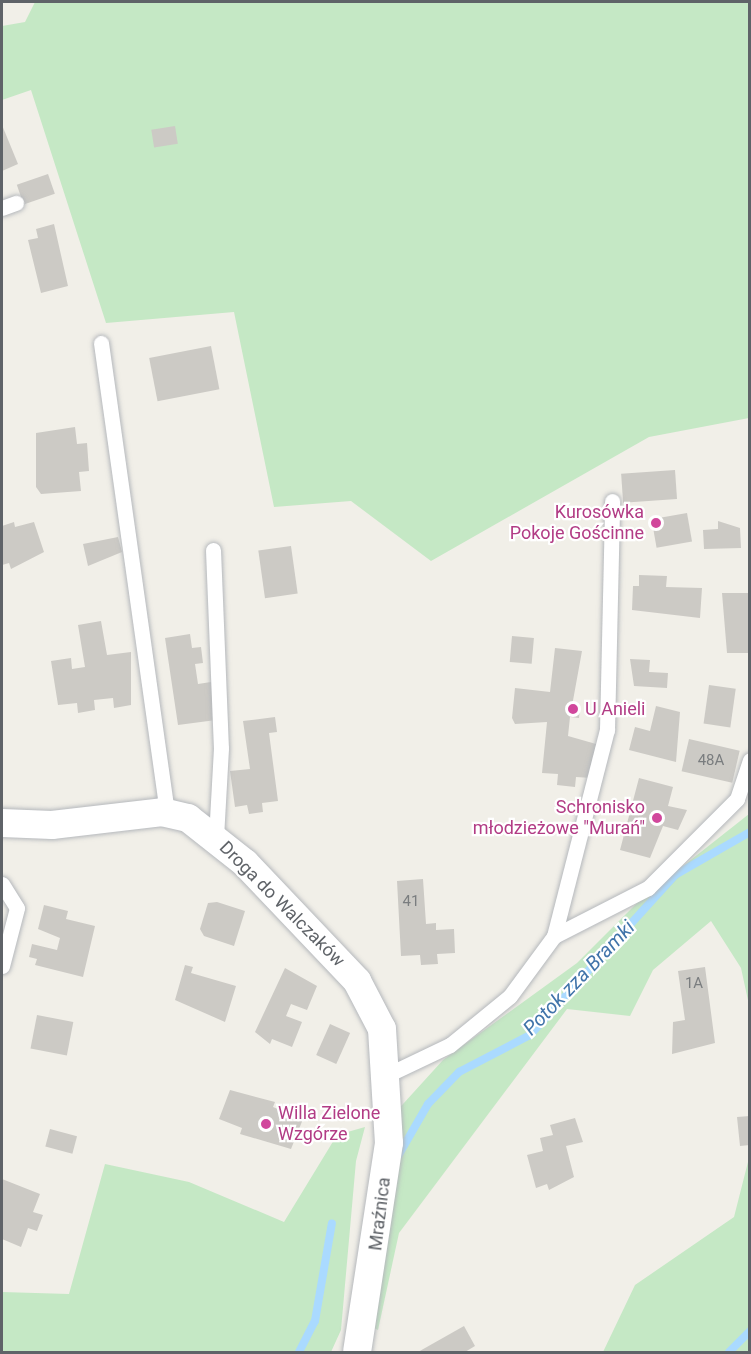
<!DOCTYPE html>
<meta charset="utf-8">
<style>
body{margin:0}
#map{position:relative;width:751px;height:1354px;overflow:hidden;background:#f1efe8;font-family:Roboto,sans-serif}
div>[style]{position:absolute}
.green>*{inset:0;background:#c5e8c5}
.stream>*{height:8px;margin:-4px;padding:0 4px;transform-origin:4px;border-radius:4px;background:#aadaff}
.building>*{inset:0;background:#cccac5;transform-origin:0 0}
.roads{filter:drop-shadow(0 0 2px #b5b8bc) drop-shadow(0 0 2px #b5b8bc)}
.lane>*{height:15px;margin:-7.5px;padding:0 7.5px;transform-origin:7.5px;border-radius:7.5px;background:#fff}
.street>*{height:28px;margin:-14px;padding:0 14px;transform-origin:14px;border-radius:14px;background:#fff}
.dots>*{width:16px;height:16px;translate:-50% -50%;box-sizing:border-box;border:3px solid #fff;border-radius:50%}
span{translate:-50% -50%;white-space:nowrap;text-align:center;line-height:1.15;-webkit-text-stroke:4.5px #fff;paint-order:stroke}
.number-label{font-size:15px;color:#7a7d7f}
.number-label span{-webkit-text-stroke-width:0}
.hotel-label{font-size:18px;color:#b23c85}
.right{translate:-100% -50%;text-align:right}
.left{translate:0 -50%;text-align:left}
.street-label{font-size:18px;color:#5f6368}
.water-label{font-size:20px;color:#4174aa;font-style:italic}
.frame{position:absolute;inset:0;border:3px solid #5f6368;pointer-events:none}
</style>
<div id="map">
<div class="green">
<i style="clip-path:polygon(35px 2px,749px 2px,749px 418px,649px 437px,431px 561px,351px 501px,274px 507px,234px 312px,106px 323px,31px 90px,2px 100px,2px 26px,25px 22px)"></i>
<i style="clip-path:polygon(749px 814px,749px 1005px,741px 968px,711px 921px,653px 970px,630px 1016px,567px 1009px,399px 1233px,378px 1330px,368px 1325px,393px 1115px,443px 1060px,577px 963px,640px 900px)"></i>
<i style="clip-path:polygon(365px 1127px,356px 1161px,341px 1330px,331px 1352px,2px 1352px,2px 1292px,69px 1294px,105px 1164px,189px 1182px,284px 1222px,337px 1135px)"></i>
<i style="clip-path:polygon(749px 1158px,749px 1352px,603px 1352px,635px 1285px,734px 1217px)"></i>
</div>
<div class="stream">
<i style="left:398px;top:1156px;width:60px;rotate:-60deg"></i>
<i style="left:428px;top:1104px;width:45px;rotate:-45.9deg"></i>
<i style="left:459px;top:1072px;width:80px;rotate:-27.5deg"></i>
<i style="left:530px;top:1035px;width:216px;rotate:-47.8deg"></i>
<i style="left:675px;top:875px;width:86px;rotate:-29.8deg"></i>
<i style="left:299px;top:1352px;width:35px;rotate:-63deg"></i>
<i style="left:315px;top:1321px;width:99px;rotate:-80.2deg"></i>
<i style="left:729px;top:1352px;width:30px;rotate:-45deg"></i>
</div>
<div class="building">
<i style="clip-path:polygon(2px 125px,18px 164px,2px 171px)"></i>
<i style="left:175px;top:126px;width:18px;height:24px;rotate:81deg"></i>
<i style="left:48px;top:174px;width:21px;height:33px;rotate:71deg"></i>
<i style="clip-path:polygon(54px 224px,68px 286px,41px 293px,28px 240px,38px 238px,36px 229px)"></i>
<i style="left:211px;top:346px;width:44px;height:63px;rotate:79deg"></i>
<i style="clip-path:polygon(75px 427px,77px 444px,87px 443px,89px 471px,79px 472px,81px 491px,41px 494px,36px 487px,36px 433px)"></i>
<i style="left:675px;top:470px;width:29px;height:54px;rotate:86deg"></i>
<i style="left:687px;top:513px;width:29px;height:36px;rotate:80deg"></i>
<i style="clip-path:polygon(718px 521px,740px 528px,741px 548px,704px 549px,703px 530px,718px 529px)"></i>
<i style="clip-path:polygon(14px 522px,15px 527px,34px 522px,44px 552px,11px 569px,9px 563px,2px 565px,2px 526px)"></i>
<i style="clip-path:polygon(118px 537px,122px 552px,88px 566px,83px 544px)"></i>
<i style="left:291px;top:546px;width:48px;height:33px;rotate:82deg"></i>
<i style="clip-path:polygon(639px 575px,667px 576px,666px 587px,702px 588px,700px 618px,632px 610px,633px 586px,639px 586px)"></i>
<i style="clip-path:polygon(722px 593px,750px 593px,750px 653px,727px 653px)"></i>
<i style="clip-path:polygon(101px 621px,107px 655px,131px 652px,131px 705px,114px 708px,113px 698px,94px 700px,95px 710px,78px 713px,77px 703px,58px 705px,51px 661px,71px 658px,72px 669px,85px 667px,78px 625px)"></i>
<i style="clip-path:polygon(190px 634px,192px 648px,201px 647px,203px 663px,195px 664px,198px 684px,211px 682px,216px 720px,178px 725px,165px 638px)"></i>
<i style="left:512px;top:636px;width:22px;height:26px;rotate:5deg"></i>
<i style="clip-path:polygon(555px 648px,582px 651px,572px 706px,580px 707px,579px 718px,570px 717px,568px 736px,596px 744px,592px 778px,576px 777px,575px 787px,557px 785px,558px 774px,542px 773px,547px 722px,515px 724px,512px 718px,515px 688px,550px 692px)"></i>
<i style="clip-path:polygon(630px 659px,650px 660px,649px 672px,668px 673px,667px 688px,634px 686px)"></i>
<i style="left:709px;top:685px;width:27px;height:39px;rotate:8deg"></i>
<i style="clip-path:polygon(656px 706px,680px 712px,676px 762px,629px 750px,635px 727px,650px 731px)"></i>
<i style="clip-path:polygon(275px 717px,277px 732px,269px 733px,278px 801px,262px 803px,263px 812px,249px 814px,247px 805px,235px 807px,230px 771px,250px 769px,243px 721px)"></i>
<i style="left:689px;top:739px;width:52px;height:33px;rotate:13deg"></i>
<i style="clip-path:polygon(639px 778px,673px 787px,668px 806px,687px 810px,678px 830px,663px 826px,650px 858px,620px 850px)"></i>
<i style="clip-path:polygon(423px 879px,426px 924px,436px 923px,436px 930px,454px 929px,455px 953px,437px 954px,438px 964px,421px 965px,420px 955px,401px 956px,397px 881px)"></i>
<i style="clip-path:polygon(217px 902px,245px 911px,234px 946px,204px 936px,200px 929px,208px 903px)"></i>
<i style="clip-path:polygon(44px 905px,68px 911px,66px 919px,95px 926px,83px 977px,35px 965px,37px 959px,29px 957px,32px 944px,57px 950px,60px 938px,38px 929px)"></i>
<i style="clip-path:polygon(185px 965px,193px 967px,191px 973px,236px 986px,225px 1022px,175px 1000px)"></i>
<i style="clip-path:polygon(705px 967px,715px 1043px,672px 1054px,673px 1022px,685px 1020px,678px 971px)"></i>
<i style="clip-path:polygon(285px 968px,317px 986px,307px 1010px,291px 1004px,286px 1016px,302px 1022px,292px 1047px,272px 1039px,270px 1044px,255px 1032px)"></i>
<i style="left:37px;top:1015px;width:37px;height:34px;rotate:11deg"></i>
<i style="left:330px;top:1024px;width:22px;height:34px;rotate:24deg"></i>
<i style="clip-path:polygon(230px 1090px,275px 1102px,273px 1107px,303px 1119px,291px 1149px,240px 1134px,242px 1128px,219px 1119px)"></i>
<i style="clip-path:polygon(750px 1116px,750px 1145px,740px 1146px,737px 1117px)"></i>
<i style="clip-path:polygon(575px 1118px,583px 1142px,566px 1146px,574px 1177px,549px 1190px,547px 1184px,536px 1188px,527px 1155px,543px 1151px,540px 1138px,553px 1135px,550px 1125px)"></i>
<i style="left:50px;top:1129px;width:28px;height:18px;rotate:15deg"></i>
<i style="clip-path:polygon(2px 1179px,40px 1194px,33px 1212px,43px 1215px,37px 1231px,28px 1228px,21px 1247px,2px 1239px)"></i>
<i style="clip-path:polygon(464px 1326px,475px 1346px,465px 1352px,418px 1352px)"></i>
</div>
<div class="roads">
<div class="lane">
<i style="left:2px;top:208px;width:15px;rotate:-20deg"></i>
<i style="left:101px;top:343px;width:475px;rotate:82deg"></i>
<i style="left:213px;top:550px;width:198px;rotate:87.7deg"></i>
<i style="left:221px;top:748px;width:89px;rotate:93.2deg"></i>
<i style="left:2px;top:884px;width:28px;rotate:58deg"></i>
<i style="left:17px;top:908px;width:60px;rotate:104.5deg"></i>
<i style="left:554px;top:936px;width:213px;rotate:-75.6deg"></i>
<i style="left:607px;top:730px;width:229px;rotate:-88.7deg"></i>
<i style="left:387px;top:1075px;width:70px;rotate:-25.5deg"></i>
<i style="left:450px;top:1045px;width:77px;rotate:-39.2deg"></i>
<i style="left:510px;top:996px;width:74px;rotate:-53.7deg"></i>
<i style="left:554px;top:936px;width:106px;rotate:-27.1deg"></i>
<i style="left:648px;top:888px;width:126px;rotate:-45deg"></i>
<i style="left:737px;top:799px;width:41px;rotate:-71.6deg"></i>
</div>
<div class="street">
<i style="left:2px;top:823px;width:50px;rotate:2.3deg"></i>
<i style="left:52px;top:825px;width:111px;rotate:-6.7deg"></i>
<i style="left:162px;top:812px;width:27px;rotate:13deg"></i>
<i style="left:188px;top:818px;width:73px;rotate:38.3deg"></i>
<i style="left:245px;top:863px;width:163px;rotate:46.5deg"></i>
<i style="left:357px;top:981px;width:54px;rotate:62.5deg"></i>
<i style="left:382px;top:1029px;width:114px;rotate:86.5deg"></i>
<i style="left:389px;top:1143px;width:210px;rotate:98.7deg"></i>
</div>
</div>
<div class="dots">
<i style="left:656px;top:523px;background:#d1479c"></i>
<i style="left:573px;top:709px;background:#d1479c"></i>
<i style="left:657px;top:818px;background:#d1479c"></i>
<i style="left:266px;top:1124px;background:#d1479c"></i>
</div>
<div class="number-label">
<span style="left:711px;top:761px">48A</span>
<span style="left:411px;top:902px">41</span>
<span style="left:694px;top:984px">1A</span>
</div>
<div class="hotel-label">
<span class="right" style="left:644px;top:523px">Kurosówka<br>Pokoje Gościnne</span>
<span class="left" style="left:585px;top:709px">U Anieli</span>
<span class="right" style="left:645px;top:818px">Schronisko<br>młodzieżowe "Murań"</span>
<span class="left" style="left:278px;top:1124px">Willa Zielone<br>Wzgórze</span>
</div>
<div class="street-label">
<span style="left:282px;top:904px;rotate:45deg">Droga do Walczaków</span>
<span style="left:380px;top:1214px;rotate:-83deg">Mraźnica</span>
</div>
<div class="water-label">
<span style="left:579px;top:978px;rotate:-46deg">Potok zza Bramki</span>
</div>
<div class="frame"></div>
</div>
